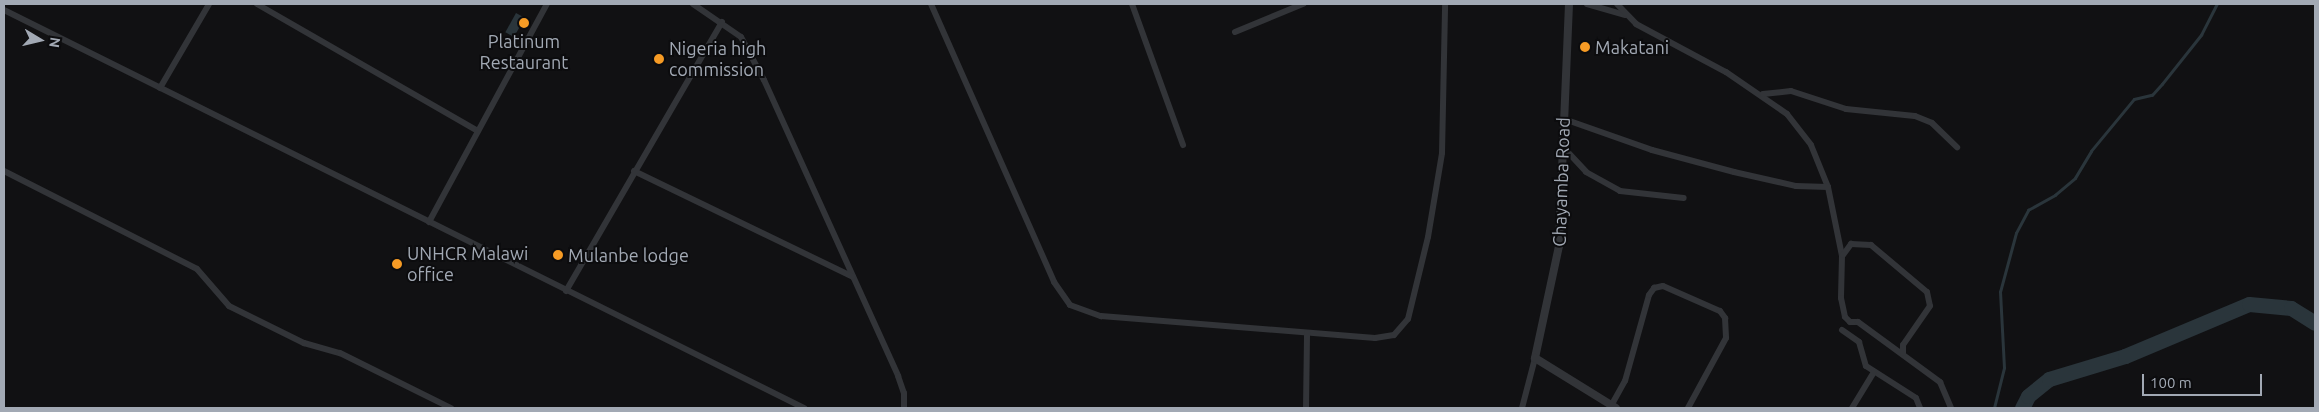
<!DOCTYPE html>
<style>
body{margin:0}
#map{position:relative;width:2319px;height:412px;overflow:hidden;background:#111113;font-family:Ubuntu,sans-serif}
div>[style]{position:absolute}
.water>*{inset:0;background:#2a353b;transform-origin:0 0}
.stream>*{height:2.5px;margin:-1.25px;padding:0 1.25px;transform-origin:1.25px;border-radius:1.25px;background:#2a353b}
.river>*{height:15px;margin:-7.5px;padding:0 7.5px;transform-origin:7.5px;border-radius:7.5px;background:#2a353b}
.minor>*{height:6px;margin:-3px;padding:0 3px;transform-origin:3px;border-radius:3px;background:#323438}
.tertiary>*{height:8px;margin:-4px;padding:0 4px;transform-origin:4px;border-radius:4px;background:#323438}
.dots>*{width:14px;height:14px;translate:-50% -50%;box-sizing:border-box;border:2px solid #0c0c0e;border-radius:50%}
span{translate:-50% -50%;white-space:nowrap;text-align:center;line-height:1.15;-webkit-text-stroke:4px #0c0c0e;paint-order:stroke}
.poi-label{font-size:18px;color:#a2a9b4}
.left{translate:0 -50%;text-align:left}
.street-label{font-size:18px;color:#a2a9b4}
.frame{position:absolute;inset:0;border:5px solid #a2a9b4;pointer-events:none}
.north{position:absolute;left:15px;top:15px;width:50px;height:50px;-webkit-text-stroke:4px #0c0c0e;paint-order:stroke;rotate:99deg;font-size:14px;font-weight:700;line-height:20px;text-align:center;color:#a2a9b4}
.north::after{content:'';display:block;margin:auto;width:18px;height:22px;background:#a2a9b4;clip-path:polygon(50% 0,100% 100%,50% 72%,0 100%)}
.scale{position:absolute;left:2142px;top:374px;width:120px;height:22px;box-sizing:border-box;border:2px solid #a2a9b4;border-top:0;padding-left:6px;font-size:15px;line-height:18px;white-space:nowrap;color:#a2a9b4;-webkit-text-stroke:4px #0c0c0e;paint-order:stroke}
</style>
<div id="map">
<div class="water">
<i style="left:516px;top:13px;width:10px;height:22px;rotate:29deg"></i>
</div>
<div class="stream">
<i style="left:1994px;top:408px;width:41px;rotate:-76deg"></i>
<i style="left:2004px;top:368px;width:76px;rotate:-93deg"></i>
<i style="left:2000px;top:292px;width:61px;rotate:-74.8deg"></i>
<i style="left:2016px;top:233px;width:26px;rotate:-62deg"></i>
<i style="left:2028px;top:210px;width:31px;rotate:-29deg"></i>
<i style="left:2055px;top:195px;width:26px;rotate:-40deg"></i>
<i style="left:2075px;top:178px;width:31px;rotate:-59deg"></i>
<i style="left:2091px;top:151px;width:67px;rotate:-50.4deg"></i>
<i style="left:2134px;top:99px;width:18px;rotate:-13deg"></i>
<i style="left:2152px;top:95px;width:15px;rotate:-48deg"></i>
<i style="left:2162px;top:84px;width:63px;rotate:-51.5deg"></i>
<i style="left:2201px;top:35px;width:35px;rotate:-63deg"></i>
</div>
<div class="river">
<i style="left:2022px;top:408px;width:13px;rotate:-63deg"></i>
<i style="left:2028px;top:396px;width:27px;rotate:-39deg"></i>
<i style="left:2049px;top:379px;width:79px;rotate:-16.8deg"></i>
<i style="left:2125px;top:356px;width:134px;rotate:-22.8deg"></i>
<i style="left:2249px;top:304px;width:42px;rotate:5.4deg"></i>
<i style="left:2291px;top:308px;width:28px;rotate:32deg"></i>
</div>
<div class="minor">
<i style="left:257px;top:4px;width:253px;rotate:29.9deg"></i>
<i style="left:693px;top:4px;width:58px;rotate:34.5deg"></i>
<i style="left:741px;top:37px;width:49px;rotate:61.9deg"></i>
<i style="left:764px;top:80px;width:325px;rotate:65.6deg"></i>
<i style="left:898px;top:376px;width:18px;rotate:71deg"></i>
<i style="left:904px;top:393px;width:15px;rotate:90deg"></i>
<i style="left:931px;top:4px;width:304px;rotate:66.1deg"></i>
<i style="left:1054px;top:282px;width:28px;rotate:55deg"></i>
<i style="left:1070px;top:305px;width:33px;rotate:20deg"></i>
<i style="left:1101px;top:316px;width:275px;rotate:4.6deg"></i>
<i style="left:1375px;top:338px;width:19px;rotate:-9deg"></i>
<i style="left:1394px;top:335px;width:21px;rotate:-49deg"></i>
<i style="left:1408px;top:319px;width:84px;rotate:-76.3deg"></i>
<i style="left:1428px;top:237px;width:85px;rotate:-80.5deg"></i>
<i style="left:1442px;top:153px;width:149px;rotate:-88.8deg"></i>
<i style="left:1132px;top:4px;width:150px;rotate:70.1deg"></i>
<i style="left:1587px;top:4px;width:40px;rotate:16deg"></i>
<i style="left:1617px;top:4px;width:28px;rotate:46deg"></i>
<i style="left:1636px;top:24px;width:102px;rotate:28.1deg"></i>
<i style="left:1726px;top:72px;width:74px;rotate:34.5deg"></i>
<i style="left:1787px;top:114px;width:39px;rotate:52deg"></i>
<i style="left:1811px;top:145px;width:45px;rotate:68deg"></i>
<i style="left:1828px;top:187px;width:70px;rotate:78.5deg"></i>
<i style="left:1842px;top:256px;width:42px;rotate:91.4deg"></i>
<i style="left:1841px;top:298px;width:19px;rotate:78deg"></i>
<i style="left:1845px;top:317px;width:7px;rotate:45deg"></i>
<i style="left:1850px;top:322px;width:8px"></i>
<i style="left:1858px;top:322px;width:102px;rotate:36.2deg"></i>
<i style="left:1940px;top:382px;width:28px;rotate:67deg"></i>
<i style="left:4px;top:10px;width:894px;rotate:26.45deg"></i>
<i style="left:1235px;top:32px;width:74px;rotate:-22.4deg"></i>
<i style="left:160px;top:88px;width:97px;rotate:-59.7deg"></i>
<i style="left:1763px;top:94px;width:28px;rotate:-6deg"></i>
<i style="left:1791px;top:91px;width:58px;rotate:18.1deg"></i>
<i style="left:1846px;top:109px;width:69px;rotate:5.8deg"></i>
<i style="left:1915px;top:116px;width:18px;rotate:22deg"></i>
<i style="left:1932px;top:123px;width:35px;rotate:44deg"></i>
<i style="left:1564px;top:119px;width:93px;rotate:19.4deg"></i>
<i style="left:1652px;top:150px;width:85px;rotate:15deg"></i>
<i style="left:1734px;top:172px;width:64px;rotate:12.7deg"></i>
<i style="left:1796px;top:186px;width:32px;rotate:2deg"></i>
<i style="left:1564px;top:148px;width:33px;rotate:47deg"></i>
<i style="left:1586px;top:172px;width:39px;rotate:29deg"></i>
<i style="left:1620px;top:191px;width:64px;rotate:6.2deg"></i>
<i style="left:4px;top:171px;width:216px;rotate:26.9deg"></i>
<i style="left:197px;top:269px;width:49px;rotate:49.1deg"></i>
<i style="left:229px;top:306px;width:84px;rotate:26.3deg"></i>
<i style="left:304px;top:343px;width:37px;rotate:16deg"></i>
<i style="left:340px;top:353px;width:124px;rotate:26.4deg"></i>
<i style="left:634px;top:171px;width:243px;rotate:25.8deg"></i>
<i style="left:429px;top:222px;width:248px;rotate:-61.6deg"></i>
<i style="left:1843px;top:255px;width:14px;rotate:-54deg"></i>
<i style="left:1851px;top:244px;width:20px;rotate:3deg"></i>
<i style="left:1871px;top:245px;width:73px;rotate:40deg"></i>
<i style="left:1927px;top:292px;width:14px;rotate:78deg"></i>
<i style="left:1930px;top:306px;width:47px;rotate:124.7deg"></i>
<i style="left:1903px;top:345px;width:8px;rotate:90deg"></i>
<i style="left:566px;top:291px;width:311px;rotate:-59.9deg"></i>
<i style="left:1842px;top:330px;width:21px;rotate:35deg"></i>
<i style="left:1859px;top:342px;width:25px;rotate:74deg"></i>
<i style="left:1866px;top:366px;width:59px;rotate:32.6deg"></i>
<i style="left:1916px;top:398px;width:11px;rotate:68deg"></i>
<i style="left:1611px;top:406px;width:29px;rotate:-61deg"></i>
<i style="left:1625px;top:381px;width:89px;rotate:-74.4deg"></i>
<i style="left:1649px;top:295px;width:9px;rotate:-54deg"></i>
<i style="left:1654px;top:288px;width:9px;rotate:-13deg"></i>
<i style="left:1663px;top:286px;width:62px;rotate:23.7deg"></i>
<i style="left:1720px;top:311px;width:9px;rotate:54deg"></i>
<i style="left:1725px;top:318px;width:20px;rotate:87deg"></i>
<i style="left:1726px;top:338px;width:80px;rotate:118.5deg"></i>
<i style="left:1306px;top:408px;width:75px;rotate:-89.2deg"></i>
<i style="left:1522px;top:408px;width:52px;rotate:-75.4deg"></i>
<i style="left:1852px;top:408px;width:42px;rotate:-58.6deg"></i>
</div>
<div class="tertiary">
<i style="left:1569px;top:4px;width:242px;rotate:92.4deg"></i>
<i style="left:1559px;top:246px;width:115px;rotate:102.1deg"></i>
<i style="left:1535px;top:358px;width:95px;rotate:31.7deg"></i>
</div>
<div class="dots">
<i style="left:524px;top:23px;background:#f69b25"></i>
<i style="left:1585px;top:47px;background:#f69b25"></i>
<i style="left:659px;top:59px;background:#f69b25"></i>
<i style="left:558px;top:255px;background:#f69b25"></i>
<i style="left:397px;top:264px;background:#f69b25"></i>
</div>
<div class="poi-label">
<span style="left:524px;top:52px">Platinum<br>Restaurant</span>
<span class="left" style="left:1595px;top:47px">Makatani</span>
<span class="left" style="left:669px;top:59px">Nigeria high<br>commission</span>
<span class="left" style="left:407px;top:264px">UNHCR Malawi<br>office</span>
<span class="left" style="left:568px;top:255px">Mulanbe lodge</span>
</div>
<div class="street-label">
<span style="left:1561px;top:182px;rotate:-88deg">Chayamba Road</span>
</div>
<div class="frame"></div>
<div class="north">N</div>
<div class="scale">100 m</div>
</div>
